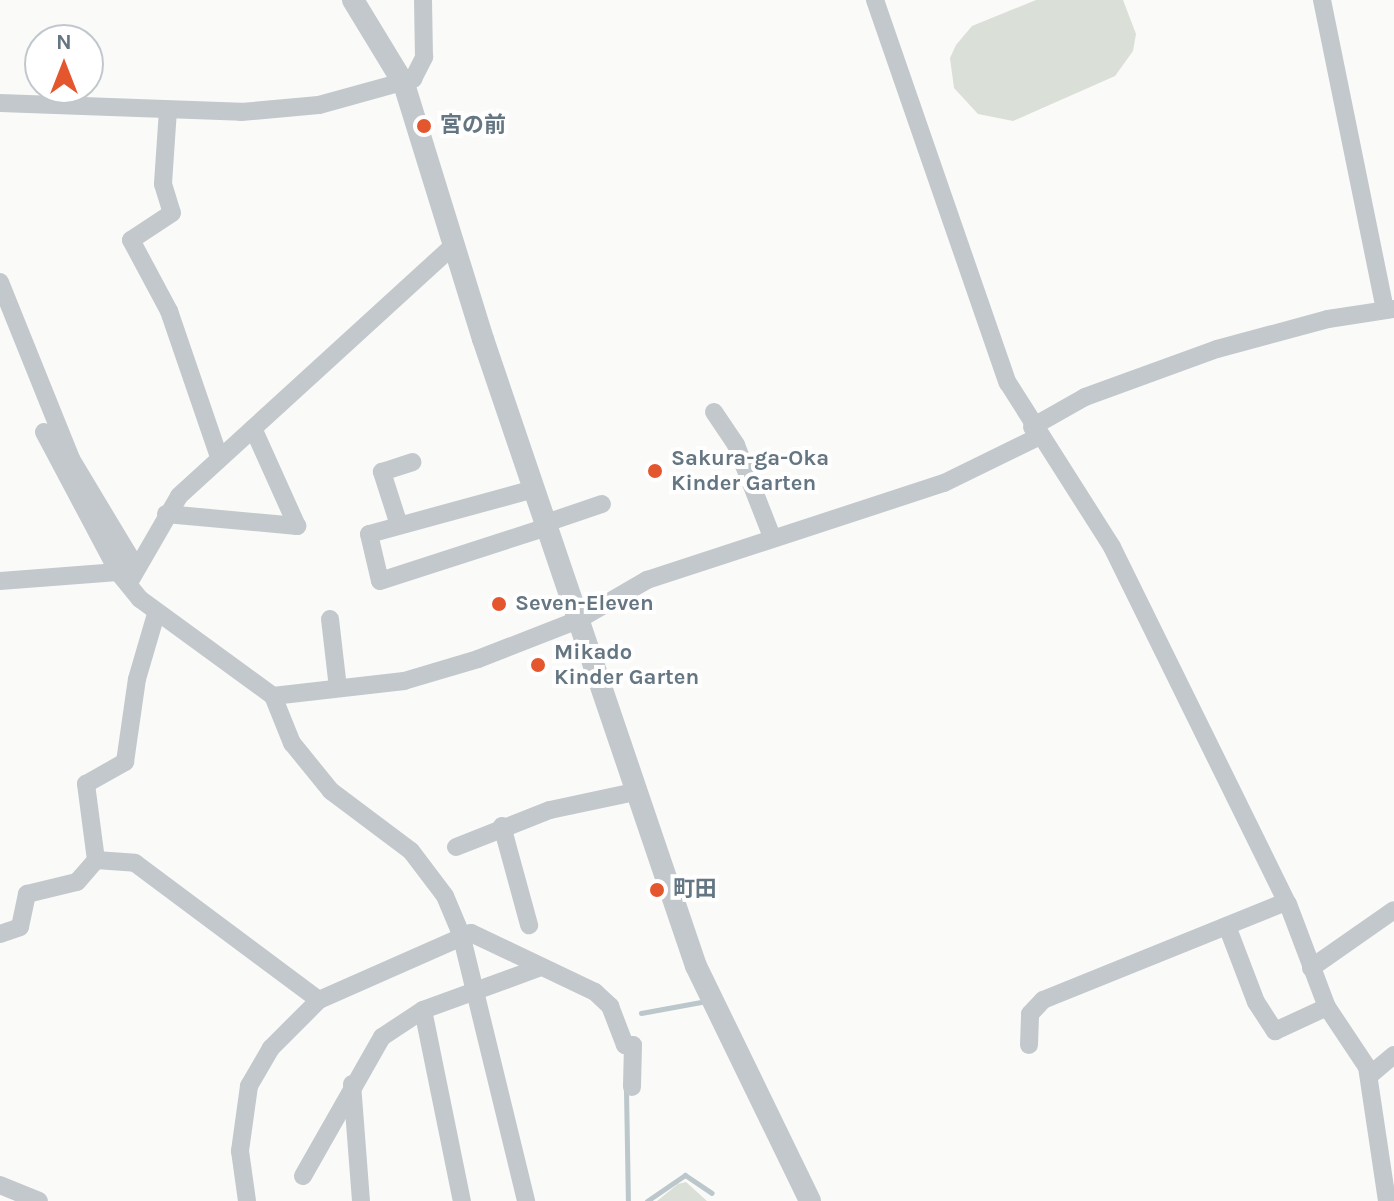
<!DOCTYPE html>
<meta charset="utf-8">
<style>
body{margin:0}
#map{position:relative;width:1394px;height:1201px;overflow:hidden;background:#fafaf8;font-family:Karla,"Noto Sans JP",sans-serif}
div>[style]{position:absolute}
.green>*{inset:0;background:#dadfd7}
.stream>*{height:5px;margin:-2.5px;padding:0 2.5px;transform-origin:2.5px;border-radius:2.5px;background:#bbc7cb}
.minor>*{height:18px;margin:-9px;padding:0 9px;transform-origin:9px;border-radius:9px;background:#c3c8cc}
.tertiary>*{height:22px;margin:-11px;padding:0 11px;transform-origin:11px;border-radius:11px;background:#c3c8cc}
.dots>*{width:22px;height:22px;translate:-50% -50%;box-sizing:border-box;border:4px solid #fff;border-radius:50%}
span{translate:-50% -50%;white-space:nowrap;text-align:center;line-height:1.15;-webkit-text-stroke:8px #fff;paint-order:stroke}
.poi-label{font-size:22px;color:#657683;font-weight:700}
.left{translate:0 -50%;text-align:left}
.north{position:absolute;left:24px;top:24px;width:80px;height:80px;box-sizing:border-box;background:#fff;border:2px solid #c1c8cd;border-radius:50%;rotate:0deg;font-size:22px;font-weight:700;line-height:32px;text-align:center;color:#657683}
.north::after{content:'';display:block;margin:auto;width:28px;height:36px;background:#e4572e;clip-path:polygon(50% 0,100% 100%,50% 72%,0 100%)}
</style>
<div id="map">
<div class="green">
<i style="clip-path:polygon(1036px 0,1123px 0,1136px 34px,1133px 51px,1115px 76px,1013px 121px,978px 114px,954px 88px,950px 58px,956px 45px,972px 26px)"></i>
<i style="clip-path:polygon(686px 1182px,707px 1201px,657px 1201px,678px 1184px)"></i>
</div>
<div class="stream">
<i style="left:641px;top:1013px;width:61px;rotate:-10.4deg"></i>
<i style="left:626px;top:1090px;width:111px;rotate:89deg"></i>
<i style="left:647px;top:1201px;width:46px;rotate:-34.4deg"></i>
<i style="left:685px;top:1175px;width:32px;rotate:34deg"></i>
</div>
<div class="minor">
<i style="left:875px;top:0;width:405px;rotate:70.9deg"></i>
<i style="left:1008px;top:383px;width:194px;rotate:57.6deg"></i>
<i style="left:1112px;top:547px;width:398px;rotate:63.8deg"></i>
<i style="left:1288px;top:904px;width:110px;rotate:69.3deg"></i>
<i style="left:1327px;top:1007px;width:72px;rotate:56.3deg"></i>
<i style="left:1367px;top:1067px;width:135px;rotate:81.5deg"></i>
<i style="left:1322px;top:0;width:316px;rotate:78.5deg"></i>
<i style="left:0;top:103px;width:241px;rotate:2.1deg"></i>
<i style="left:241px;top:112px;width:78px;rotate:-5.1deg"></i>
<i style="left:319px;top:105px;width:98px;rotate:-15.5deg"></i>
<i style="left:413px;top:79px;width:25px;rotate:-63deg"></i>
<i style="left:424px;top:57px;width:57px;rotate:-91deg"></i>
<i style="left:168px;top:110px;width:74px;rotate:93.9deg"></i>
<i style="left:163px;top:184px;width:30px;rotate:73deg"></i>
<i style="left:172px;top:213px;width:49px;rotate:146.6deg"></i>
<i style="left:131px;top:240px;width:81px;rotate:61.8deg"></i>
<i style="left:169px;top:311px;width:154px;rotate:71.1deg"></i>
<i style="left:0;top:282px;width:191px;rotate:68.1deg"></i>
<i style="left:71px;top:459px;width:126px;rotate:59deg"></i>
<i style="left:714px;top:412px;width:40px;rotate:56deg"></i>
<i style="left:736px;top:445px;width:99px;rotate:68.6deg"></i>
<i style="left:1032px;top:427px;width:61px;rotate:-29.5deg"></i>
<i style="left:1085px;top:397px;width:140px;rotate:-20deg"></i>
<i style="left:1217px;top:349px;width:115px;rotate:-15.1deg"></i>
<i style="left:1328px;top:319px;width:67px;rotate:-8.6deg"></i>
<i style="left:44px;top:432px;width:158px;rotate:62.1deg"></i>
<i style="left:118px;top:572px;width:35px;rotate:51deg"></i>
<i style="left:140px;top:599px;width:165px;rotate:36.1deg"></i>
<i style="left:273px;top:696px;width:132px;rotate:-6.5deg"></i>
<i style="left:404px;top:681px;width:77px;rotate:-16.6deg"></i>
<i style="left:478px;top:659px;width:107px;rotate:-21.3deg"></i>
<i style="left:578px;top:620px;width:80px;rotate:-30.1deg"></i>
<i style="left:647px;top:580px;width:312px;rotate:-18.1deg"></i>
<i style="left:944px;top:483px;width:105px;rotate:-26.1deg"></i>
<i style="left:534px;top:489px;width:171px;rotate:164.7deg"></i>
<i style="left:369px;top:534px;width:48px;rotate:76.8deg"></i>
<i style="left:380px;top:581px;width:176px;rotate:-17.9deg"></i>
<i style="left:166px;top:514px;width:132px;rotate:5.2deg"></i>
<i style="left:297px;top:526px;width:107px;rotate:-114.2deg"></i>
<i style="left:546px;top:523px;width:59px;rotate:-18.7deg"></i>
<i style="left:399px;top:525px;width:56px;rotate:-107.8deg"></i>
<i style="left:382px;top:472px;width:32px;rotate:-18deg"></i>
<i style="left:0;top:581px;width:118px;rotate:-4.4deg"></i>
<i style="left:130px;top:581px;width:98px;rotate:-60deg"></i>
<i style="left:179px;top:496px;width:371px;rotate:-42.4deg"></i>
<i style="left:330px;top:619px;width:69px;rotate:83.4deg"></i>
<i style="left:273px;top:696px;width:51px;rotate:68deg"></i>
<i style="left:292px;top:743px;width:62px;rotate:50.9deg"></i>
<i style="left:331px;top:791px;width:100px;rotate:36.9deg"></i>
<i style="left:411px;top:851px;width:56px;rotate:52.9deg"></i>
<i style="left:445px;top:896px;width:41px;rotate:67.2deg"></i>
<i style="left:461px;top:934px;width:275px;rotate:76.3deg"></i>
<i style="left:502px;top:826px;width:103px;rotate:74.7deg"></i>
<i style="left:456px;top:847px;width:101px;rotate:-21.5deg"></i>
<i style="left:550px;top:810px;width:87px;rotate:-12deg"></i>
<i style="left:96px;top:860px;width:39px;rotate:4deg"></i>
<i style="left:135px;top:863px;width:229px;rotate:36.7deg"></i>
<i style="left:319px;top:1000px;width:68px;rotate:135deg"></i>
<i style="left:271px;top:1048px;width:44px;rotate:120.1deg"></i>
<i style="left:249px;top:1086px;width:66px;rotate:97.9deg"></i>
<i style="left:240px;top:1151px;width:50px;rotate:82deg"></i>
<i style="left:1227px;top:926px;width:81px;rotate:69.1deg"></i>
<i style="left:1256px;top:1002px;width:35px;rotate:57deg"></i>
<i style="left:1275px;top:1031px;width:57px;rotate:-24.8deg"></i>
<i style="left:0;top:934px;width:21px;rotate:-19deg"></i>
<i style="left:20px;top:927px;width:34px;rotate:-78deg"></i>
<i style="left:27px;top:894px;width:51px;rotate:-13.5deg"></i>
<i style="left:77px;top:882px;width:29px;rotate:-49deg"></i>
<i style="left:96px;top:860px;width:77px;rotate:-97.5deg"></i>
<i style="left:86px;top:784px;width:45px;rotate:-29.4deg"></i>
<i style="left:125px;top:762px;width:84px;rotate:-81.8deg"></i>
<i style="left:137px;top:679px;width:68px;rotate:-73.7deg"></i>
<i style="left:1311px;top:968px;width:101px;rotate:-34.9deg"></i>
<i style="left:319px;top:1000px;width:166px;rotate:-23.8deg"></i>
<i style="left:471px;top:933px;width:137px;rotate:25.4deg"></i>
<i style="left:595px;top:992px;width:21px;rotate:43deg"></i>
<i style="left:610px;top:1006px;width:42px;rotate:69deg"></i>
<i style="left:625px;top:1045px;width:8px"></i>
<i style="left:633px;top:1045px;width:42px;rotate:91.4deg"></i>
<i style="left:423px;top:1010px;width:195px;rotate:78.5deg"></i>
<i style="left:1029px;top:1045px;width:31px;rotate:-88deg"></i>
<i style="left:1030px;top:1014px;width:19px;rotate:-47deg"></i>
<i style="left:1043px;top:1000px;width:262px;rotate:-22deg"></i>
<i style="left:1370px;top:1075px;width:31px;rotate:-40deg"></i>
<i style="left:352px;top:1084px;width:117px;rotate:85.6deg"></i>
<i style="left:303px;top:1176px;width:160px;rotate:-60.4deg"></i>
<i style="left:382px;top:1037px;width:49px;rotate:-33.4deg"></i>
<i style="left:423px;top:1010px;width:126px;rotate:-20deg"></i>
<i style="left:0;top:1185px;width:42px;rotate:22.3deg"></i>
</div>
<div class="tertiary">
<i style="left:353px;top:0;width:98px;rotate:58.7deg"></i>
<i style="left:404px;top:84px;width:267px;rotate:72.8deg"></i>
<i style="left:483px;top:339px;width:662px;rotate:71.24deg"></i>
<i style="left:696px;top:966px;width:261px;rotate:64.1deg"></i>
</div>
<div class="dots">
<i style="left:424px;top:126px;background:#e4572e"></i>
<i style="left:655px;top:471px;background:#e4572e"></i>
<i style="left:499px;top:604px;background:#e4572e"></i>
<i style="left:538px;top:665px;background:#e4572e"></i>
<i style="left:657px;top:890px;background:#e4572e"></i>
</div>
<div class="poi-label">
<span class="left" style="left:440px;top:126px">宮の前</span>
<span class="left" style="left:671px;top:471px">Sakura-ga-Oka<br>Kinder Garten</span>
<span class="left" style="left:515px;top:604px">Seven-Eleven</span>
<span class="left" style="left:554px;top:665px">Mikado<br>Kinder Garten</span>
<span class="left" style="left:673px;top:890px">町田</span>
</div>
<div class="north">N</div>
</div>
